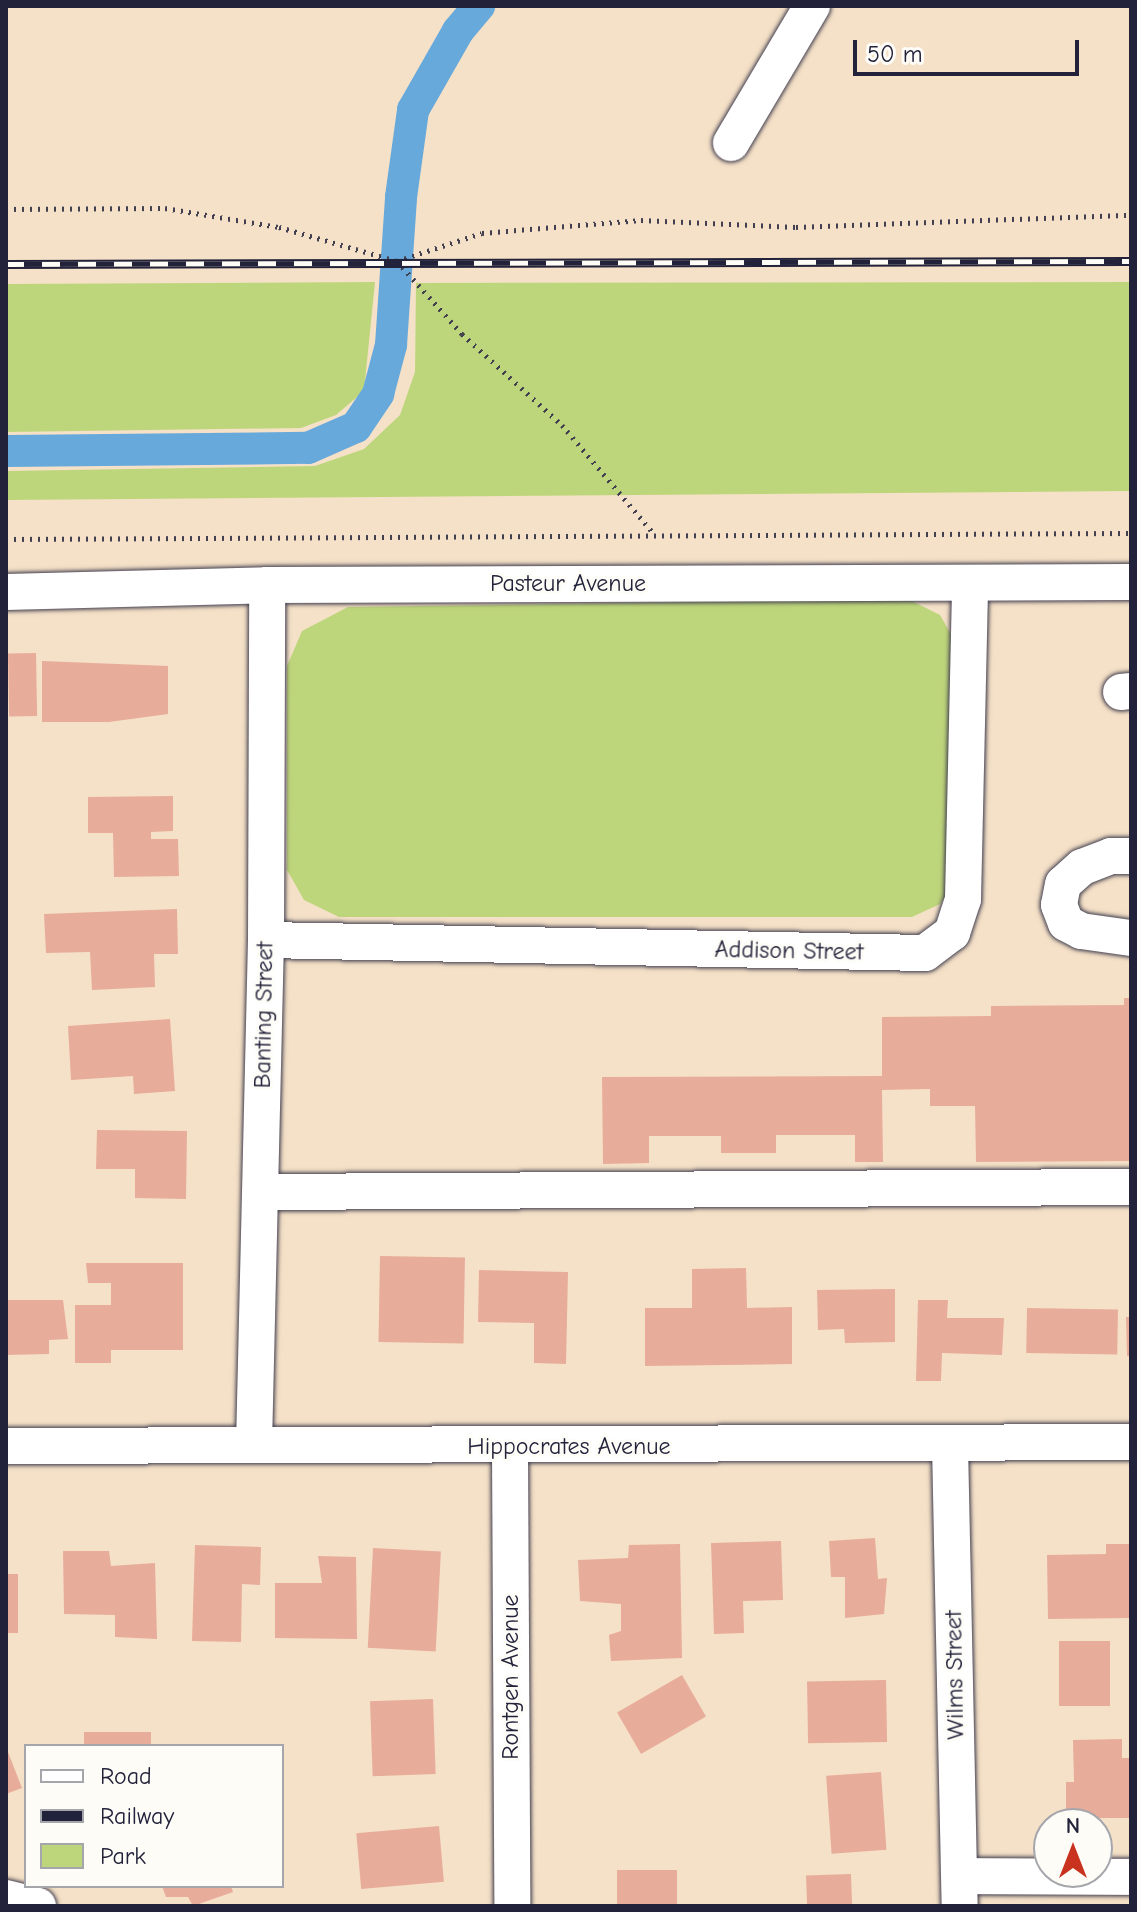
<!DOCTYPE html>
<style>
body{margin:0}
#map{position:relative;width:1137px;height:1912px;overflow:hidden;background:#f5e1c7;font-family:"Comic Neue",sans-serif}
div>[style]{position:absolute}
.green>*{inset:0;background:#bed67b}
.canal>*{height:32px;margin:-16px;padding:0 16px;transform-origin:16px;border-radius:16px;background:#68a9dc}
.building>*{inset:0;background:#e8ac9b;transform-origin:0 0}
.path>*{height:5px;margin-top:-2.5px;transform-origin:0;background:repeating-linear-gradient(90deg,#423f50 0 2px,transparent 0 8px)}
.roads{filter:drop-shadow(0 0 2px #423f50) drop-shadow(0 0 2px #423f50)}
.minor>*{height:36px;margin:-18px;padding:0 18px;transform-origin:18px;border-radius:18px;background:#fff}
.rail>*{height:9px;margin-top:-4.5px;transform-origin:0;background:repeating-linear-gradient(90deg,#fdfcf7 0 18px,#22223b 0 36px);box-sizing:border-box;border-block:2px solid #22223b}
span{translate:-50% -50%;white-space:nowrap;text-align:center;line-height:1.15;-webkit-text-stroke:6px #fdfcf7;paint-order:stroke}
.street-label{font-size:24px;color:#22223b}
.frame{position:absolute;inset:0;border:8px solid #22223b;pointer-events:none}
.legend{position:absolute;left:24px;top:1744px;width:260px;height:144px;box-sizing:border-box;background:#fdfcf7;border:2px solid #a5a5ac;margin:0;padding:10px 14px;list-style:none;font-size:24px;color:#22223b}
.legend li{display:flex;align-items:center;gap:16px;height:40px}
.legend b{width:40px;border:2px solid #a5a5ac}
.north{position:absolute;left:1033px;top:1808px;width:80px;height:80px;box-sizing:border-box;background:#fdfcf7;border:2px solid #a5a5ac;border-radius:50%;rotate:0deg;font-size:22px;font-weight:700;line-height:32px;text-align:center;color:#22223b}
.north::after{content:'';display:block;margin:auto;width:28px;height:36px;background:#c8321e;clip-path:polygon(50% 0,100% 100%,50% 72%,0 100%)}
.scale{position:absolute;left:853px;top:40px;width:226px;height:36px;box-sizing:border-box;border:4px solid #22223b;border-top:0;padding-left:10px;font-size:24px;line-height:28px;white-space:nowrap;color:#22223b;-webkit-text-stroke:6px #fdfcf7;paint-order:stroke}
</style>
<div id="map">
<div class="green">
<i style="clip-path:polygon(375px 282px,364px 391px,336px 415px,301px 428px,6px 432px,6px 284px)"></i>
<i style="clip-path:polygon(1131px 282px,1131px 491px,6px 500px,6px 471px,315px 466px,364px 449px,400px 415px,415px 372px,416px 283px)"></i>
<i style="clip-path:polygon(908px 599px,940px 615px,956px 643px,956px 879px,940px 904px,912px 917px,339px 917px,304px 900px,287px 870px,287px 666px,302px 631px,348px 607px)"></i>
</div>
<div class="canal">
<i style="left:6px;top:451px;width:302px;rotate:-0.6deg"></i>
<i style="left:308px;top:448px;width:52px;rotate:-23.6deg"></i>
<i style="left:356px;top:427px;width:40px;rotate:-56deg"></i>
<i style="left:378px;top:394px;width:51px;rotate:-75.1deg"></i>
<i style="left:391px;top:345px;width:148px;rotate:-86.1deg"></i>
<i style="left:401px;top:197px;width:88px;rotate:-82.1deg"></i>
<i style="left:413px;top:110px;width:91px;rotate:-60.3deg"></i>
<i style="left:458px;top:31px;width:33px;rotate:-50deg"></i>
</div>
<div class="building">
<i style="left:36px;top:653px;width:63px;height:28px;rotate:89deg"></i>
<i style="clip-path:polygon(42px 661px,168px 666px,168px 714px,109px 722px,42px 722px)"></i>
<i style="clip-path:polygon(173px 796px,173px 831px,151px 832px,151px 839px,178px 839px,179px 876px,114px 877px,113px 833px,88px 833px,88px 797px)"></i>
<i style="clip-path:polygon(177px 909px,178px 954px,154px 954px,155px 987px,92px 990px,90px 952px,46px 953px,44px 914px)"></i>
<i style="clip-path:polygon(1124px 998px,1131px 998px,1131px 1161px,976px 1162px,975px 1106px,930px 1106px,930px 1089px,882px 1090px,883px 1162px,855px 1162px,855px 1135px,776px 1135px,776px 1153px,721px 1153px,721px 1136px,649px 1136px,649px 1163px,603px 1164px,602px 1077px,882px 1076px,882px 1017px,991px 1016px,991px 1006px,1124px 1005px)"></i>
<i style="clip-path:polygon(170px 1019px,175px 1091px,134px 1094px,133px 1076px,71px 1080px,68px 1026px)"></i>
<i style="clip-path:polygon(97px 1130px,187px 1131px,186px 1199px,135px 1198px,135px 1169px,96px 1169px)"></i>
<i style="left:380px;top:1256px;width:85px;height:86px;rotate:1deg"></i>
<i style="clip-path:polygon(86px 1263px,183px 1263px,183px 1350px,111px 1350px,111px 1363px,75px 1363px,75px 1305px,111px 1305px,111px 1283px,88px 1283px)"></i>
<i style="clip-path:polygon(746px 1268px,747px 1308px,792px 1307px,792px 1364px,645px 1366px,645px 1308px,692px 1308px,692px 1269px)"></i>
<i style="clip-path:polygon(479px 1270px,568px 1272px,566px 1364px,534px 1363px,534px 1323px,478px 1322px)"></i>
<i style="clip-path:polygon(895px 1289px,895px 1342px,845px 1343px,844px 1329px,818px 1330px,817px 1290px)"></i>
<i style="clip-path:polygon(6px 1300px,63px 1300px,68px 1339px,49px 1340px,49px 1354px,6px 1355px)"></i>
<i style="clip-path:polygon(918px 1300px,948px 1300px,947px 1318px,1004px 1318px,1002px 1355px,942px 1353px,941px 1381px,916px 1381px)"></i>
<i style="left:1027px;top:1308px;width:91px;height:45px;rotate:1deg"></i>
<i style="clip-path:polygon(1126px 1317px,1131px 1317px,1131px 1356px,1127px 1356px)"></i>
<i style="clip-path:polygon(875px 1538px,878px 1579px,887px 1578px,884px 1614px,845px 1618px,845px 1577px,831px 1577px,829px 1541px)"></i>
<i style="clip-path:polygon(781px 1541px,783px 1600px,743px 1601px,744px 1633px,714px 1634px,711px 1543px)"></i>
<i style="clip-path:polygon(680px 1544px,682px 1658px,611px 1661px,609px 1635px,621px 1631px,621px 1604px,580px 1601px,578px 1560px,628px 1558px,629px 1545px)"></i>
<i style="clip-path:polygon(1106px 1544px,1131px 1544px,1131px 1618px,1048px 1619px,1047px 1555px,1106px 1554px)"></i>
<i style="clip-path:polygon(195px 1545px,261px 1547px,260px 1585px,242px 1584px,241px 1642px,192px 1641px)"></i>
<i style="left:373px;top:1548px;width:68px;height:100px;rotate:3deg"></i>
<i style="clip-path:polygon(63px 1551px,109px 1551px,111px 1566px,155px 1563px,157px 1639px,115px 1637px,115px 1615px,64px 1614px)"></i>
<i style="clip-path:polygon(318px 1556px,356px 1557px,357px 1639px,275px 1638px,275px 1583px,322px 1583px)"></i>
<i style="left:6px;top:1574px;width:12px;height:59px"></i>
<i style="left:1059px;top:1641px;width:51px;height:65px"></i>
<i style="left:682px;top:1675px;width:48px;height:75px;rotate:60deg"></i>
<i style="left:886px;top:1680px;width:62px;height:79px;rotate:89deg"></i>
<i style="left:433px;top:1699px;width:75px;height:63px;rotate:88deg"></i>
<i style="left:151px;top:1732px;width:14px;height:67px;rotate:90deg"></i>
<i style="clip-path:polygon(1122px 1739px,1122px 1758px,1131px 1758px,1131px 1818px,1066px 1818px,1066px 1782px,1074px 1782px,1073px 1740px)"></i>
<i style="clip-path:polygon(6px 1747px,22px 1788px,6px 1794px)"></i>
<i style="left:881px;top:1772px;width:78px;height:55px;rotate:86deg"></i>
<i style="left:439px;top:1826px;width:56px;height:83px;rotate:85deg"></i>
<i style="left:677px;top:1870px;width:36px;height:60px;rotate:90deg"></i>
<i style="left:851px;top:1874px;width:32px;height:45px;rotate:88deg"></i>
<i style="clip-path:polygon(162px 1886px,231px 1886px,233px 1892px,193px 1906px,188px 1897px,166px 1897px)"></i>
</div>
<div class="path">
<i style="left:6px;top:209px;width:159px;rotate:-0.4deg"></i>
<i style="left:165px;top:208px;width:116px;rotate:9.5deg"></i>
<i style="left:279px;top:227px;width:123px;rotate:16.1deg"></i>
<i style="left:397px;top:261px;width:98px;rotate:48.3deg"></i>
<i style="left:462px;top:334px;width:135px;rotate:42.3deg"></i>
<i style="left:562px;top:425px;width:143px;rotate:49.8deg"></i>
<i style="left:397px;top:261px;width:89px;rotate:-18.2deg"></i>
<i style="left:482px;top:233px;width:160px;rotate:-4.7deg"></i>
<i style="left:641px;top:220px;width:155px;rotate:2.6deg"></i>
<i style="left:796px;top:227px;width:335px;rotate:-2.1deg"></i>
<i style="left:6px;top:539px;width:1125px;rotate:-0.31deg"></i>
</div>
<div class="roads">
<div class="minor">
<i style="left:731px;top:143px;width:159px;rotate:-59.4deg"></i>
<i style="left:6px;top:592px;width:261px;rotate:-1.5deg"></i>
<i style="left:267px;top:585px;width:864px;rotate:-0.2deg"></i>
<i style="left:1121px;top:692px;width:10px;rotate:-6deg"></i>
<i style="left:1131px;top:856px;width:20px;rotate:180deg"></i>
<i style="left:1111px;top:856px;width:31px;rotate:159deg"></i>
<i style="left:1082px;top:867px;width:25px;rotate:138deg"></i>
<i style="left:1063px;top:884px;width:21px;rotate:101deg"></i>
<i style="left:1059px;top:905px;width:19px;rotate:69deg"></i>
<i style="left:1066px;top:923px;width:17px;rotate:28deg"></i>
<i style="left:1081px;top:931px;width:50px;rotate:8deg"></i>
<i style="left:266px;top:940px;width:659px;rotate:1.13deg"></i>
<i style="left:925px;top:953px;width:34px;rotate:-37deg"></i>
<i style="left:952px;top:933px;width:36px;rotate:-72deg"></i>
<i style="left:963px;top:899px;width:316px;rotate:-88.7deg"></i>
<i style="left:261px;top:1192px;width:870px;rotate:-0.33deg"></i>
<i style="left:254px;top:1445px;width:505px;rotate:-88.64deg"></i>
<i style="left:266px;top:940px;width:355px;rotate:-89.8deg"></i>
<i style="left:950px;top:1445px;width:461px;rotate:88.8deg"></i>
<i style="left:6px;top:1446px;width:1125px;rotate:-0.2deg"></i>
<i style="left:510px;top:1448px;width:458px;rotate:89.7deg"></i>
<i style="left:960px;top:1876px;width:171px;rotate:0.3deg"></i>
<i style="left:6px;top:1898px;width:33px;rotate:14deg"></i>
</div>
</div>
<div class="rail">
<i style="left:6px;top:264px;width:1125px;rotate:-0.15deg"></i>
</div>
<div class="street-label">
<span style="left:568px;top:584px">Pasteur Avenue</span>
<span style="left:789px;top:951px;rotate:1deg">Addison Street</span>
<span style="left:264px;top:1015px;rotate:-89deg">Banting Street</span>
<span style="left:569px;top:1447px">Hippocrates Avenue</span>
<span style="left:955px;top:1675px;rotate:-91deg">Wilms Street</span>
<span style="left:511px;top:1677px;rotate:-90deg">Rontgen Avenue</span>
</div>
<div class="frame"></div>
<ul class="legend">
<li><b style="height:10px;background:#fff"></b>Road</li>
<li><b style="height:10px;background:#22223b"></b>Railway</li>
<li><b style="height:22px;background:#bed67b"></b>Park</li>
</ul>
<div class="north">N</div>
<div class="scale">50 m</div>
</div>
